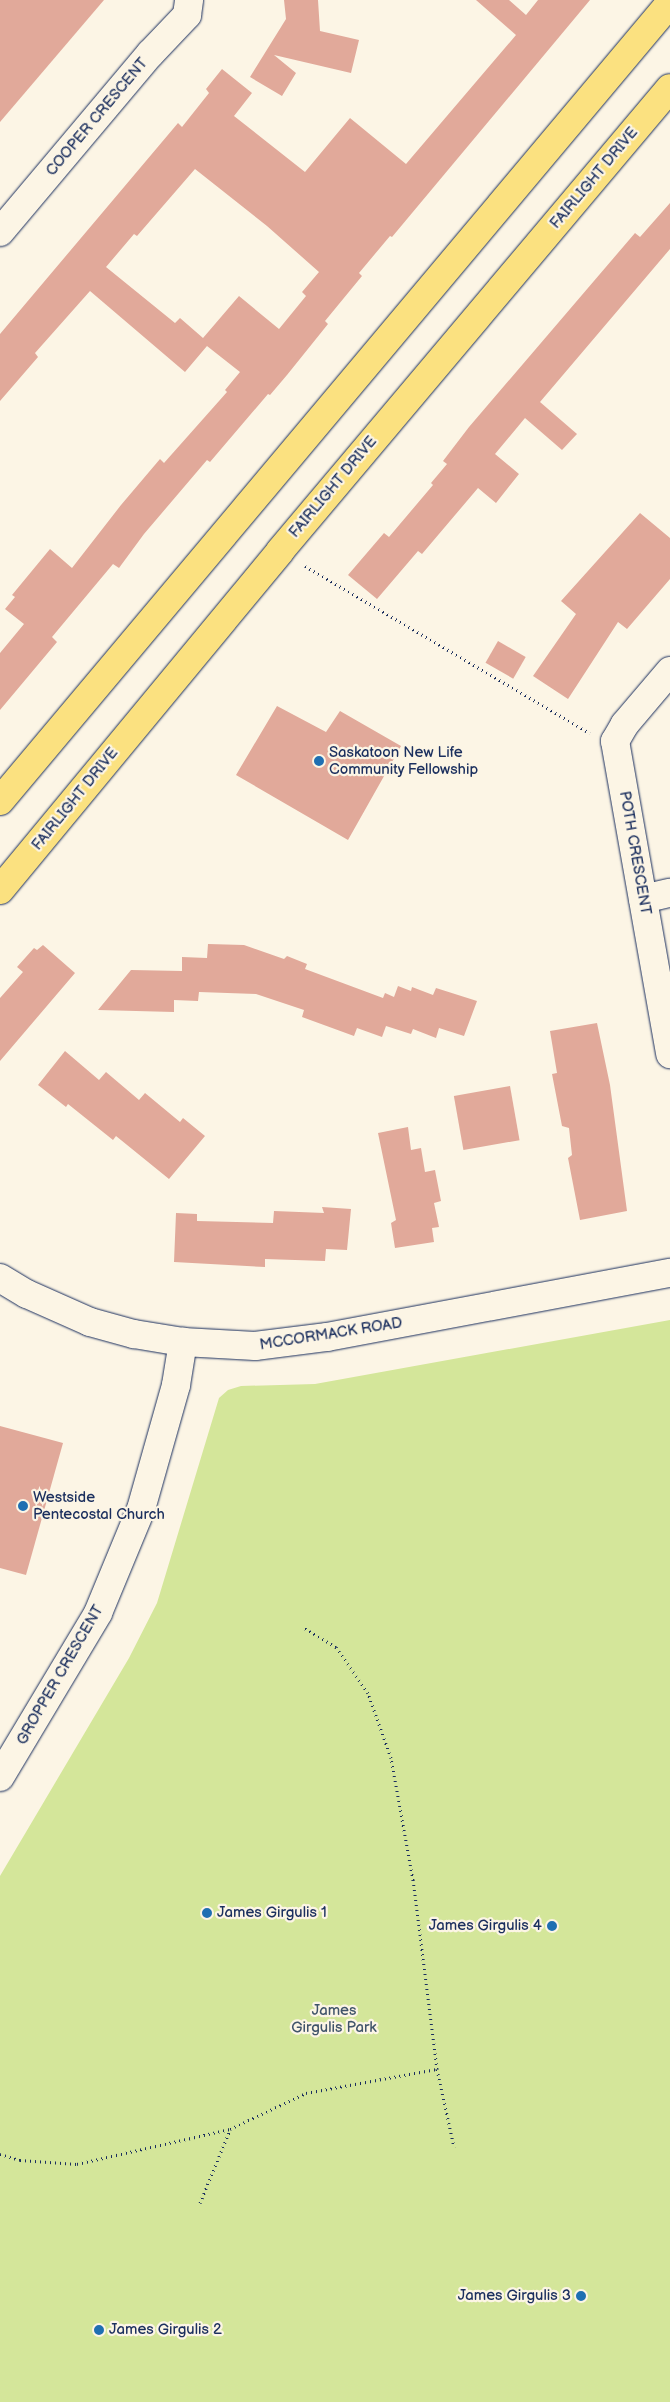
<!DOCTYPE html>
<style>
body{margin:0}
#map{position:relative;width:670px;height:2402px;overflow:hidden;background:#fcf5e5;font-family:"Balsamiq Sans",sans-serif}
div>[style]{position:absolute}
.green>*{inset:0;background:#d4e69a}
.building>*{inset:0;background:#e1a99a;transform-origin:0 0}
.path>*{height:3px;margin-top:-1.5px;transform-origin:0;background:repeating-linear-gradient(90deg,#1b2f5e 0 1px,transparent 0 5px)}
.roads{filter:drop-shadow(0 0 1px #1b2f5e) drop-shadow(0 0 1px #1b2f5e)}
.minor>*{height:28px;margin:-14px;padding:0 14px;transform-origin:14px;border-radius:14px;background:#fcf5e5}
.major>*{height:28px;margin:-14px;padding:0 14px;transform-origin:14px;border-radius:14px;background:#fbe180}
.dots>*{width:14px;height:14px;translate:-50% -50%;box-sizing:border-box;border:2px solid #fcf5e5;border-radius:50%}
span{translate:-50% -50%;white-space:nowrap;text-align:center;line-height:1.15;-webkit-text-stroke:4.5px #fcf5e5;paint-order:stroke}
.street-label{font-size:15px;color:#1b2f5e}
.poi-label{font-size:15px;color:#1b2f5e}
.left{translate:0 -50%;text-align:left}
.right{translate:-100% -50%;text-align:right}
.park-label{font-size:15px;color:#40546a}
</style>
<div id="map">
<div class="green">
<i style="clip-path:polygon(670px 1320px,670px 2402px,0 2402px,0 1876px,129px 1658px,157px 1603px,219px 1398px,228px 1390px,241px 1386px,315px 1384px)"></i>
</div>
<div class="building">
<i style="clip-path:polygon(0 0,104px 0,0 122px)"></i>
<i style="clip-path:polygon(284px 0,318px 0,320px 31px,359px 40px,351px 73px,274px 55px,296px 73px,282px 96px,250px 77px,286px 19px)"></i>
<i style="clip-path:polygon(evenodd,476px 0,509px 0,526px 15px,538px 0,590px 0,392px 237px,390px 236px,359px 273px,362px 276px,325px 321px,328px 324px,287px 375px,270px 395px,268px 394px,210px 462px,207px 460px,144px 534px,119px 568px,113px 564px,52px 637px,57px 642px,0 710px,0 653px,24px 624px,5px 609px,15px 597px,12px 595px,50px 549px,72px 568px,121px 505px,160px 459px,164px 463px,227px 392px,225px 390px,240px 372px,207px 346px,185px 372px,90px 291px,35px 353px,38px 357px,0 401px,0 334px,178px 123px,182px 127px,209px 93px,206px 89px,222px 69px,252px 93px,234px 116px,305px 172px,350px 118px,406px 164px,516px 35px,476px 0,195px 169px,267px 226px,319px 272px,302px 292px,306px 296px,279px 329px,239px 296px,203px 338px,180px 318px,175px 323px,106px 267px,134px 234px,137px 236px,195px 169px)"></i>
<i style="clip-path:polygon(670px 203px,670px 249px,540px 402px,577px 434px,562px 450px,525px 418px,495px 454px,519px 474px,496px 503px,478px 488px,422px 554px,418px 551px,377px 599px,348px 575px,384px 533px,389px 537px,433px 485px,431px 483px,447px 464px,443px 461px,469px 427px,635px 233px,640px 237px)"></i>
<i style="clip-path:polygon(640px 513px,670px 538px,670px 579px,627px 629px,618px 622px,568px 699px,533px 676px,576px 614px,561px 601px)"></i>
<i style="left:498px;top:641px;width:32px;height:25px;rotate:30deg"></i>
<i style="clip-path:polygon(277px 706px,326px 732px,340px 711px,401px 746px,348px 840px,236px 775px)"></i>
<i style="clip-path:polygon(208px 944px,244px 945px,284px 959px,287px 956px,307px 964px,305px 969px,383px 998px,385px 993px,394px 997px,398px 986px,411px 991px,412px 987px,433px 995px,436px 988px,477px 1001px,464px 1036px,439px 1028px,436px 1038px,413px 1029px,411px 1034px,386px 1026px,382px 1037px,357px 1028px,354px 1036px,302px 1017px,304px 1010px,256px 994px,199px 992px,198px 1001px,174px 1000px,174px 1012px,98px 1010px,131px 970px,182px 971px,182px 957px,207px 958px)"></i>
<i style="clip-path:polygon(43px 945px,75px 973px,0 1061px,0 998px,23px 972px,17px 967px,34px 948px,37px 950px)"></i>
<i style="clip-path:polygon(597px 1023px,610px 1085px,627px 1211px,580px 1220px,568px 1158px,572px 1155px,569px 1128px,562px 1126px,552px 1074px,557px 1073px,550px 1031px)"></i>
<i style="clip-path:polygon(65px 1051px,99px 1080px,106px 1072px,139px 1100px,145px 1093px,180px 1122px,183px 1118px,205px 1136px,169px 1179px,116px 1136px,113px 1140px,68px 1104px,66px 1107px,38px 1085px)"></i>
<i style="left:510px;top:1086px;width:55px;height:57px;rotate:80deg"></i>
<i style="clip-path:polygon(408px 1127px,411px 1150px,421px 1148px,425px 1172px,435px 1170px,441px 1201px,434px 1203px,439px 1227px,432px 1228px,434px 1242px,395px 1248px,391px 1223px,396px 1220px,378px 1133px)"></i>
<i style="clip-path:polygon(322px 1207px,351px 1209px,347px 1250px,326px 1249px,325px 1261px,265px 1259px,265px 1267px,174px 1262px,176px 1213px,197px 1214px,197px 1221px,273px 1223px,274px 1211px,324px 1213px)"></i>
<i style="clip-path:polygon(0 1426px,63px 1443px,26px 1575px,0 1568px)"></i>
</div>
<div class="path">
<i style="left:305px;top:566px;width:330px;rotate:30.4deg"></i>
<i style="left:437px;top:2069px;width:80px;rotate:77.7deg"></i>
<i style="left:0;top:2154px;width:21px;rotate:17deg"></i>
<i style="left:20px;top:2160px;width:57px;rotate:4deg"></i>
<i style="left:77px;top:2164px;width:157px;rotate:-12.9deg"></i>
<i style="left:230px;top:2129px;width:84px;rotate:-25.3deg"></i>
<i style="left:306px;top:2093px;width:133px;rotate:-10.4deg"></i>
<i style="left:437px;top:2069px;width:191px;rotate:-97.2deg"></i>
<i style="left:413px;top:1880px;width:124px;rotate:-100.2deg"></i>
<i style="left:391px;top:1758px;width:69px;rotate:-109.5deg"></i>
<i style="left:368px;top:1693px;width:56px;rotate:-124.8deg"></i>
<i style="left:336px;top:1647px;width:37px;rotate:-149deg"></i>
<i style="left:200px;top:2203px;width:79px;rotate:-67.7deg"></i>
</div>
<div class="roads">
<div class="minor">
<i style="left:0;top:232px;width:233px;rotate:-49.9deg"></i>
<i style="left:150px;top:54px;width:54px;rotate:-46.5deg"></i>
<i style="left:187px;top:15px;width:15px;rotate:-82deg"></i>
<i style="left:670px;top:671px;width:70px;rotate:130.3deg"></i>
<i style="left:625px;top:724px;width:20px;rotate:120deg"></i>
<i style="left:615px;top:741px;width:318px;rotate:80deg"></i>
<i style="left:643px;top:899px;width:28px;rotate:-13deg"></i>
<i style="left:0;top:1278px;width:31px;rotate:31deg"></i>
<i style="left:27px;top:1294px;width:69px;rotate:24deg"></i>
<i style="left:90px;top:1322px;width:46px;rotate:15.3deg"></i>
<i style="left:134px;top:1334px;width:50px;rotate:9.3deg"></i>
<i style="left:183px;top:1342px;width:72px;rotate:3.2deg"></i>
<i style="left:255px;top:1346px;width:73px;rotate:-7.1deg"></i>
<i style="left:327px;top:1337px;width:349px;rotate:-10.6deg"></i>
<i style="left:0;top:1777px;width:191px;rotate:-59.1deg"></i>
<i style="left:98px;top:1613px;width:113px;rotate:-67.5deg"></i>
<i style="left:141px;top:1509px;width:129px;rotate:-74.2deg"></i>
<i style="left:176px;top:1385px;width:44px;rotate:-80.8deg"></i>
</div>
<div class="major">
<i style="left:0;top:801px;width:1042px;rotate:-49.98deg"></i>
<i style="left:0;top:890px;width:440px;rotate:-50.4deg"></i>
<i style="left:280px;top:551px;width:605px;rotate:-49.89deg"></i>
</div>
</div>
<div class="dots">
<i style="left:319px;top:761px;background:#1f6fb2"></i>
<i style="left:23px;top:1506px;background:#1f6fb2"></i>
<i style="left:207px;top:1913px;background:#1f6fb2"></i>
<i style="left:552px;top:1926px;background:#1f6fb2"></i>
<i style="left:581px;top:2296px;background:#1f6fb2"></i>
<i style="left:99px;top:2330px;background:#1f6fb2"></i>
</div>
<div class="street-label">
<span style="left:97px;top:117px;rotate:-50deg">COOPER CRESCENT</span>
<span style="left:594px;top:178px;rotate:-50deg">FAIRLIGHT DRIVE</span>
<span style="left:333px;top:487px;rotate:-50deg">FAIRLIGHT DRIVE</span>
<span style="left:75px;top:799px;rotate:-51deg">FAIRLIGHT DRIVE</span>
<span style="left:635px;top:853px;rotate:80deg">POTH CRESCENT</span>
<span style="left:331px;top:1334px;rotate:-9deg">MCCORMACK ROAD</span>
<span style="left:60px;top:1675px;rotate:-60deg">GROPPER CRESCENT</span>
</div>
<div class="poi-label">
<span class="left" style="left:329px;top:761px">Saskatoon New Life<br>Community Fellowship</span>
<span class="left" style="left:33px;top:1506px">Westside<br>Pentecostal Church</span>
<span class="left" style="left:217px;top:1913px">James Girgulis 1</span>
<span class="right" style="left:542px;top:1926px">James Girgulis 4</span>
<span class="right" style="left:571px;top:2296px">James Girgulis 3</span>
<span class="left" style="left:109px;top:2330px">James Girgulis 2</span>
</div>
<div class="park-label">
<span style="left:334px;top:2019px">James<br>Girgulis Park</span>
</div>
</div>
